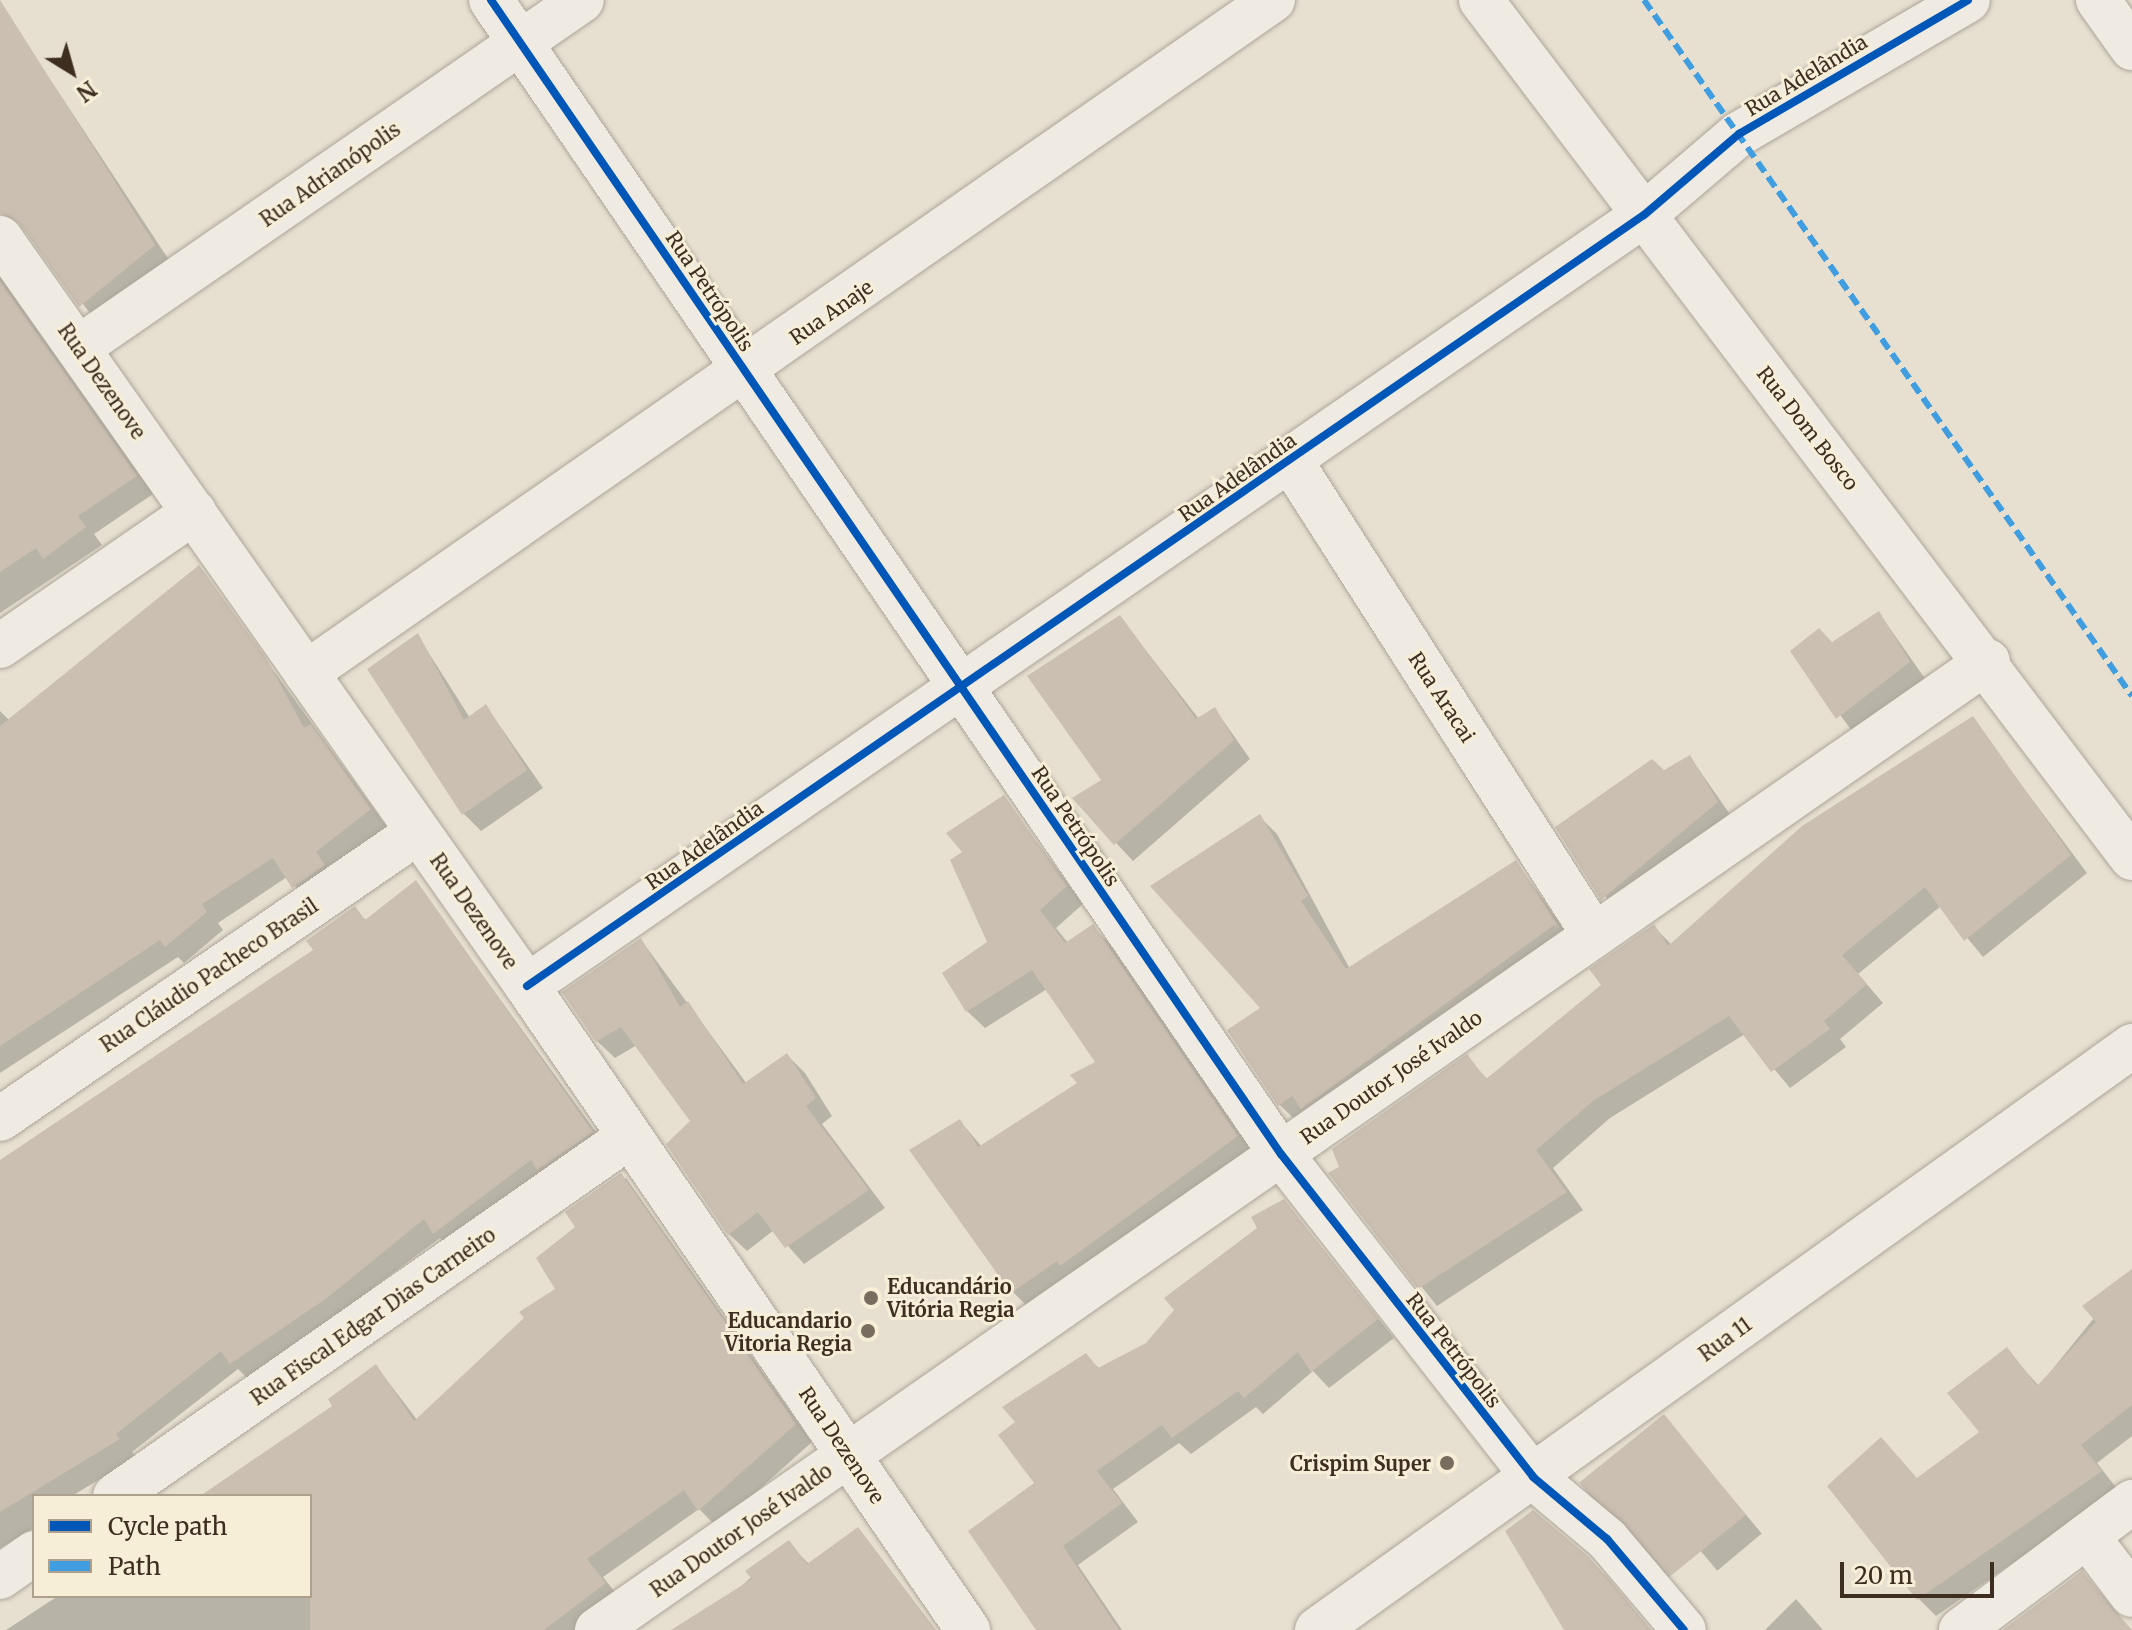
<!DOCTYPE html>
<meta charset="utf-8">
<style>
body{margin:0}
#map{position:relative;width:2132px;height:1630px;overflow:hidden;background:#e7e0d1;font-family:Merriweather,serif}
div>[style]{position:absolute}
.shadow>*{inset:0;background:#0003;transform-origin:0 0}
.building>*{inset:0;background:#cbbfb2;transform-origin:0 0}
.roads{filter:drop-shadow(0 0 2px #ada599) drop-shadow(0 0 2px #ada599)}
.street>*{height:44px;margin:-22px;padding:0 22px;transform-origin:22px;border-radius:22px;background:#efebe3}
.quiet>*{height:6px;margin-top:-3px;transform-origin:0;background:repeating-linear-gradient(90deg,#3f9de0 0 12px,transparent 0 18px)}
.cycleway>*{height:8px;margin:-4px;padding:0 4px;transform-origin:4px;border-radius:4px;background:#0057b8}
.dots>*{width:22px;height:22px;translate:-50% -50%;box-sizing:border-box;border:4px solid #f7eed8;border-radius:50%}
span{translate:-50% -50%;white-space:nowrap;text-align:center;line-height:1.15;-webkit-text-stroke:6px #f7eed8;paint-order:stroke}
.street-label{font-size:20px;color:#3d2e20}
.poi-label{font-size:20px;color:#3d2e20;font-weight:700}
.left{translate:0 -50%;text-align:left}
.right{translate:-100% -50%;text-align:right}
.legend{position:absolute;left:32px;top:1494px;width:280px;height:104px;box-sizing:border-box;background:#f7eed8;border:2px solid #ada18e;margin:0;padding:10px 14px;list-style:none;font-size:24px;color:#3d2e20}
.legend li{display:flex;align-items:center;gap:16px;height:40px}
.legend b{width:40px;border:2px solid #ada18e}
.north{position:absolute;left:32px;top:32px;width:80px;height:80px;-webkit-text-stroke:6px #f7eed8;paint-order:stroke;rotate:143deg;font-size:22px;font-weight:700;line-height:32px;text-align:center;color:#3d2e20}
.north::after{content:'';display:block;margin:auto;width:28px;height:36px;background:#3d2e20;clip-path:polygon(50% 0,100% 100%,50% 72%,0 100%)}
.scale{position:absolute;left:1840px;top:1562px;width:154px;height:36px;box-sizing:border-box;border:4px solid #3d2e20;border-top:0;padding-left:10px;font-size:24px;line-height:28px;white-space:nowrap;color:#3d2e20;-webkit-text-stroke:6px #f7eed8;paint-order:stroke}
</style>
<div id="map">
<div class="shadow">
<i style="clip-path:polygon(3px 8px,171px 263px,98px 323px,13px 216px,0 133px)"></i>
<i style="clip-path:polygon(0 273px,153px 494px,94px 534px,102px 545px,0 613px)"></i>
<i style="clip-path:polygon(199px 568px,387px 827px,311px 904px,287px 877px,218px 923px,223px 930px,184px 963px,178px 957px,0 1073px,0 711px,10px 721px)"></i>
<i style="clip-path:polygon(1879px 613px,1926px 680px,1855px 735px,1793px 651px,1832px 644px)"></i>
<i style="clip-path:polygon(1120px 617px,1199px 719px,1215px 709px,1250px 759px,1133px 861px,1075px 799px,1103px 781px)"></i>
<i style="clip-path:polygon(418px 636px,470px 718px,486px 706px,543px 788px,481px 831px,463px 813px)"></i>
<i style="clip-path:polygon(1972px 719px,2087px 873px,1983px 957px,1941px 906px,1858px 974px,1883px 1003px,1840px 1039px,1846px 1047px,1790px 1088px,1745px 1034px,1610px 1118px,1553px 1168px,1583px 1210px,1437px 1306px,1331px 1174px,1467px 1057px,1488px 1080px,1604px 986px,1654px 927px,1672px 945px)"></i>
<i style="clip-path:polygon(1690px 757px,1734px 820px,1620px 916px,1557px 828px)"></i>
<i style="clip-path:polygon(1004px 798px,1083px 904px,1056px 928px,1068px 943px,1093px 927px,1110px 944px,1254px 1154px,1030px 1309px,1013px 1292px,960px 1121px,982px 1147px,1080px 1083px,1098px 1062px,1047px 989px,985px 1028px,967px 1011px,989px 942px,965px 852px)"></i>
<i style="clip-path:polygon(1259px 816px,1277px 834px,1350px 969px,1516px 862px,1573px 941px,1297px 1122px,1280px 1105px,1263px 1009px)"></i>
<i style="clip-path:polygon(416px 883px,609px 1150px,452px 1250px,440px 1238px,249px 1380px,238px 1369px,132px 1452px,136px 1457px,72px 1496px,34px 1496px,34px 1528px,0 1548px,0 1190px,12px 1153px,316px 951px,354px 909px,367px 921px)"></i>
<i style="clip-path:polygon(641px 940px,747px 1084px,787px 1055px,805px 1073px,832px 1116px,822px 1124px,885px 1208px,804px 1264px,774px 1230px,747px 1251px,729px 1234px,668px 1145px,692px 1122px,637px 1045px,615px 1058px,597px 1041px)"></i>
<i style="clip-path:polygon(626px 1178px,812px 1442px,717px 1527px,699px 1509px,603px 1577px,622px 1601px,584px 1630px,6px 1630px,58px 1596px,310px 1596px,310px 1496px,204px 1496px,335px 1406px,376px 1366px,418px 1421px,558px 1290px,578px 1228px,568px 1212px)"></i>
<i style="clip-path:polygon(1284px 1201px,1394px 1338px,1329px 1388px,1313px 1371px,1263px 1414px,1256px 1407px,1191px 1454px,1179px 1443px,1113px 1489px,1138px 1522px,1078px 1565px,1122px 1630px,1042px 1630px,1037px 1484px,1017px 1423px,1086px 1356px,1100px 1369px,1147px 1344px)"></i>
<i style="clip-path:polygon(2132px 1271px,2132px 1436px,2097px 1463px,2118px 1490px,1936px 1616px,1919px 1599px,1918px 1480px,1982px 1433px,2007px 1350px,2039px 1386px)"></i>
<i style="left:1664px;top:1417px;width:152px;height:58px;rotate:50deg"></i>
<i style="clip-path:polygon(858px 1530px,936px 1630px,694px 1630px,788px 1543px,810px 1565px)"></i>
<i style="clip-path:polygon(1588px 1558px,1607px 1577px,1651px 1630px,1566px 1630px)"></i>
<i style="clip-path:polygon(1796px 1599px,1823px 1630px,1765px 1630px)"></i>
</div>
<div class="building">
<i style="clip-path:polygon(0 0,155px 245px,79px 307px,20px 224px,0 213px)"></i>
<i style="clip-path:polygon(0 281px,137px 476px,78px 516px,86px 527px,43px 559px,36px 548px,0 572px)"></i>
<i style="clip-path:polygon(199px 565px,266px 658px,304px 728px,311px 724px,371px 809px,316px 852px,325px 865px,292px 888px,273px 858px,202px 904px,207px 912px,165px 947px,160px 940px,0 1046px,0 726px)"></i>
<i style="clip-path:polygon(1879px 611px,1910px 662px,1836px 719px,1790px 651px,1819px 628px,1832px 642px)"></i>
<i style="clip-path:polygon(1120px 615px,1196px 719px,1215px 707px,1234px 740px,1114px 845px,1072px 798px,1101px 780px,1027px 676px)"></i>
<i style="clip-path:polygon(418px 633px,464px 720px,486px 704px,527px 770px,462px 815px,367px 669px)"></i>
<i style="clip-path:polygon(1973px 716px,2071px 855px,1964px 941px,1925px 887px,1842px 955px,1867px 984px,1824px 1021px,1830px 1029px,1771px 1072px,1729px 1016px,1593px 1101px,1536px 1150px,1567px 1192px,1418px 1289px,1328px 1173px,1339px 1167px,1332px 1149px,1467px 1054px,1486px 1079px,1601px 985px,1589px 969px,1654px 924px,1668px 946px,1802px 826px)"></i>
<i style="clip-path:polygon(1690px 755px,1718px 802px,1601px 900px,1555px 827px,1652px 759px,1664px 770px)"></i>
<i style="clip-path:polygon(1004px 795px,1067px 886px,1040px 910px,1065px 943px,1093px 924px,1238px 1136px,1060px 1266px,1057px 1261px,1011px 1293px,909px 1150px,960px 1119px,978px 1147px,1077px 1083px,1070px 1075px,1095px 1062px,1032px 970px,966px 1012px,942px 973px,987px 942px,950px 860px,962px 852px,946px 833px)"></i>
<i style="clip-path:polygon(1260px 814px,1308px 896px,1301px 901px,1346px 969px,1516px 860px,1560px 929px,1554px 925px,1301px 1109px,1292px 1096px,1278px 1106px,1227px 1030px,1260px 1008px,1150px 886px)"></i>
<i style="clip-path:polygon(416px 880px,593px 1132px,537px 1170px,531px 1160px,433px 1234px,424px 1219px,327px 1298px,230px 1364px,221px 1351px,116px 1434px,120px 1439px,0 1512px,0 1160px,313px 950px,306px 941px,355px 906px,365px 920px)"></i>
<i style="clip-path:polygon(641px 938px,680px 1007px,688px 1001px,743px 1084px,787px 1053px,816px 1098px,806px 1106px,869px 1190px,785px 1248px,758px 1212px,728px 1235px,666px 1144px,690px 1121px,621px 1027px,596px 1042px,562px 992px)"></i>
<i style="clip-path:polygon(621px 1173px,796px 1424px,698px 1511px,684px 1490px,587px 1559px,606px 1583px,544px 1630px,310px 1630px,310px 1496px,200px 1496px,332px 1406px,328px 1399px,376px 1364px,414px 1421px,524px 1318px,519px 1312px,555px 1289px,536px 1258px,575px 1227px,565px 1212px)"></i>
<i style="clip-path:polygon(1284px 1199px,1378px 1319px,1311px 1372px,1298px 1352px,1244px 1398px,1238px 1391px,1172px 1438px,1162px 1425px,1097px 1471px,1122px 1503px,1063px 1546px,1119px 1630px,1036px 1630px,968px 1531px,1034px 1483px,998px 1435px,1015px 1422px,1002px 1407px,1086px 1353px,1098px 1368px,1146px 1343px,1174px 1310px,1164px 1298px,1257px 1228px,1251px 1217px)"></i>
<i style="clip-path:polygon(2132px 1269px,2132px 1405px,2081px 1445px,2102px 1471px,1917px 1600px,1827px 1486px,1881px 1437px,1917px 1478px,1979px 1432px,1947px 1393px,2007px 1347px,2037px 1386px,2096px 1322px,2082px 1306px)"></i>
<i style="left:1664px;top:1414px;width:130px;height:109px;rotate:51deg"></i>
<i style="clip-path:polygon(1533px 1510px,1589px 1557px,1651px 1630px,1564px 1630px,1505px 1531px)"></i>
<i style="clip-path:polygon(858px 1527px,936px 1630px,671px 1630px,752px 1579px,745px 1571px,789px 1540px,807px 1564px)"></i>
<i style="clip-path:polygon(2082px 1571px,2132px 1630px,2003px 1630px)"></i>
</div>
<div class="roads">
<div class="street">
<i style="left:491px;top:0;width:1399px;rotate:55.61deg"></i>
<i style="left:1281px;top:1154px;width:410px;rotate:52deg"></i>
<i style="left:1533px;top:1477px;width:97px;rotate:40deg"></i>
<i style="left:1607px;top:1539px;width:119px;rotate:49.8deg"></i>
<i style="left:1481px;top:0;width:1077px;rotate:52.81deg"></i>
<i style="left:2098px;top:0;width:59px;rotate:54.7deg"></i>
<i style="left:0;top:238px;width:915px;rotate:54.83deg"></i>
<i style="left:527px;top:986px;width:781px;rotate:55.6deg"></i>
<i style="left:78px;top:348px;width:612px;rotate:-34.62deg"></i>
<i style="left:1290px;top:460px;width:564px;rotate:57.38deg"></i>
<i style="left:0;top:646px;width:236px;rotate:-34.6deg"></i>
<i style="left:306px;top:673px;width:1178px;rotate:-34.84deg"></i>
<i style="left:527px;top:986px;width:1357px;rotate:-34.62deg"></i>
<i style="left:1644px;top:215px;width:125px;rotate:-40.5deg"></i>
<i style="left:1739px;top:134px;width:265px;rotate:-30.3deg"></i>
<i style="left:0;top:1119px;width:507px;rotate:-34.47deg"></i>
<i style="left:115px;top:1496px;width:628px;rotate:-34.95deg"></i>
<i style="left:2087px;top:1536px;width:74px;rotate:52.7deg"></i>
<i style="left:0;top:1577px;width:42px;rotate:-35.2deg"></i>
<i style="left:597px;top:1630px;width:1695px;rotate:-34.86deg"></i>
<i style="left:1317px;top:1630px;width:1003px;rotate:-35.62deg"></i>
<i style="left:1961px;top:1630px;width:214px;rotate:-36.8deg"></i>
</div>
</div>
<div class="quiet">
<i style="left:1644px;top:0;width:850px;rotate:54.96deg"></i>
</div>
<div class="cycleway">
<i style="left:491px;top:0;width:1399px;rotate:55.61deg"></i>
<i style="left:1281px;top:1154px;width:410px;rotate:52deg"></i>
<i style="left:1533px;top:1477px;width:97px;rotate:40deg"></i>
<i style="left:1607px;top:1539px;width:119px;rotate:49.8deg"></i>
<i style="left:527px;top:986px;width:1357px;rotate:-34.62deg"></i>
<i style="left:1644px;top:215px;width:125px;rotate:-40.5deg"></i>
<i style="left:1739px;top:134px;width:265px;rotate:-30.3deg"></i>
</div>
<div class="dots">
<i style="left:871px;top:1298px;background:#786c5e"></i>
<i style="left:868px;top:1331px;background:#786c5e"></i>
<i style="left:1447px;top:1463px;background:#786c5e"></i>
</div>
<div class="street-label">
<span style="left:1806px;top:75px;rotate:-31deg">Rua Adelândia</span>
<span style="left:330px;top:174px;rotate:-35deg">Rua Adrianópolis</span>
<span style="left:710px;top:291px;rotate:56deg">Rua Petrópolis</span>
<span style="left:831px;top:312px;rotate:-35deg">Rua Anaje</span>
<span style="left:102px;top:381px;rotate:55deg">Rua Dezenove</span>
<span style="left:1808px;top:428px;rotate:52deg">Rua Dom Bosco</span>
<span style="left:1237px;top:477px;rotate:-35deg">Rua Adelândia</span>
<span style="left:1442px;top:697px;rotate:57deg">Rua Aracai</span>
<span style="left:1076px;top:826px;rotate:56deg">Rua Petrópolis</span>
<span style="left:704px;top:845px;rotate:-35deg">Rua Adelândia</span>
<span style="left:474px;top:911px;rotate:55deg">Rua Dezenove</span>
<span style="left:209px;top:975px;rotate:-34deg">Rua Cláudio Pacheco Brasil</span>
<span style="left:1391px;top:1077px;rotate:-35deg">Rua Doutor José Ivaldo</span>
<span style="left:373px;top:1316px;rotate:-35deg">Rua Fiscal Edgar Dias Carneiro</span>
<span style="left:1725px;top:1339px;rotate:-36deg">Rua 11</span>
<span style="left:1454px;top:1350px;rotate:52deg">Rua Petrópolis</span>
<span style="left:842px;top:1445px;rotate:56deg">Rua Dezenove</span>
<span style="left:741px;top:1530px;rotate:-35deg">Rua Doutor José Ivaldo</span>
</div>
<div class="poi-label">
<span class="left" style="left:887px;top:1298px">Educandário<br>Vitória Regia</span>
<span class="right" style="left:852px;top:1332px">Educandario<br>Vitoria Regia</span>
<span class="right" style="left:1431px;top:1463px">Crispim Super</span>
</div>
<ul class="legend">
<li><b style="height:10px;background:#0057b8"></b>Cycle path</li>
<li><b style="height:10px;background:#3f9de0"></b>Path</li>
</ul>
<div class="north">N</div>
<div class="scale">20 m</div>
</div>
